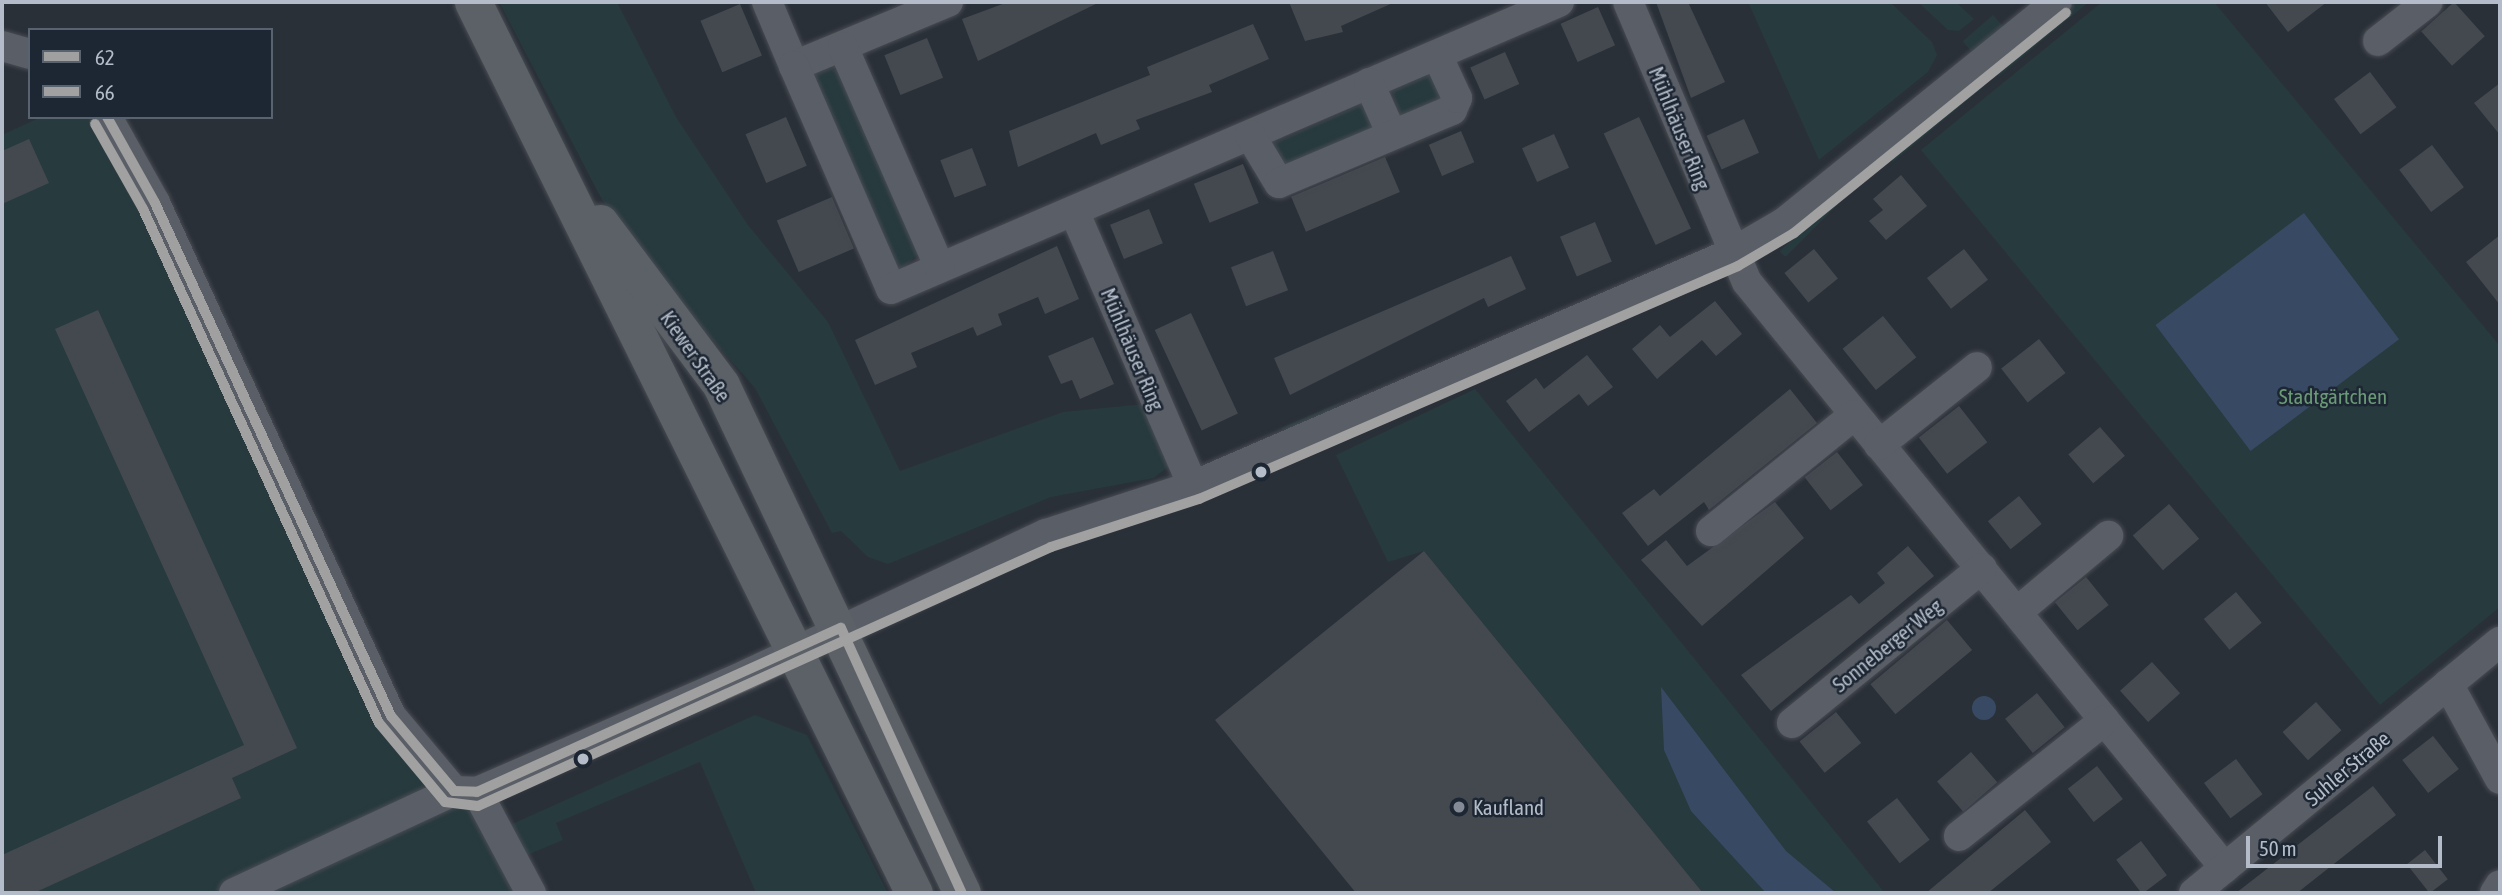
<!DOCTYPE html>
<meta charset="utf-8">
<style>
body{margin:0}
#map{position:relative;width:2502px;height:895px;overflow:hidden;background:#2a3038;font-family:"Asap Condensed",sans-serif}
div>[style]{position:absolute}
.green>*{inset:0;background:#273a3e;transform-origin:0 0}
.water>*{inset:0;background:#384963;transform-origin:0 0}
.round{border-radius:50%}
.building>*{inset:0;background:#444950;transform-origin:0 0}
.roads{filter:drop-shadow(0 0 2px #484c53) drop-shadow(0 0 2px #484c53)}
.minor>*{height:30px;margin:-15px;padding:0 15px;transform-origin:15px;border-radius:15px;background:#5a5e66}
.major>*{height:37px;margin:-18.5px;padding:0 18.5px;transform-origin:18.5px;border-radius:18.5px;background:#5c6168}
.bus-1>*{height:10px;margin:-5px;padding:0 5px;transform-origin:5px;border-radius:5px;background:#a0a0a0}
.bus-2>*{height:10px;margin:-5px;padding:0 5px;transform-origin:5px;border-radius:5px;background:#a1a1a1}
.dots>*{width:19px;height:19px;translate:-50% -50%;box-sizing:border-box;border:4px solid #1d2633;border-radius:50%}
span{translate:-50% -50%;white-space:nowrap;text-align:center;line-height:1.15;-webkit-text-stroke:5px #1d2633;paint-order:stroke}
.street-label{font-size:21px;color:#b4bcc9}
.park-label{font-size:21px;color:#6b9a76}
.poi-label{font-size:21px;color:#b4bcc9}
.left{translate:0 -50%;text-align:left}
.frame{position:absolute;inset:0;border:4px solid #b4bcc9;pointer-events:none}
.legend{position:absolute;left:28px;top:28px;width:245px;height:91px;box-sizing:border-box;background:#1d2633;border:2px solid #59626f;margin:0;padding:9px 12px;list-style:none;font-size:21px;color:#b4bcc9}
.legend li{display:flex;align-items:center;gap:14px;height:35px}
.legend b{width:35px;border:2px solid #59626f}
.scale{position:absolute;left:2246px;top:836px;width:196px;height:32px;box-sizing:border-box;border:4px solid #b4bcc9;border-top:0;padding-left:9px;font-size:21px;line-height:24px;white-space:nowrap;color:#b4bcc9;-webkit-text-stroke:5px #1d2633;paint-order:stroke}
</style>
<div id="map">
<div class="green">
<i style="clip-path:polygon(499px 2px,617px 2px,676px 117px,748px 225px,828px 322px,900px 471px,1063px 412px,1144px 404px,1169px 466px,1154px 478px,1051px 497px,888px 564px,868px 557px,841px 531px,832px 533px,755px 388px,639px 256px,601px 198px)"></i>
<i style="clip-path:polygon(1748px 2px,1890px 2px,1932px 42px,1937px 55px,1928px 72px,1819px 160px)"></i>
<i style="clip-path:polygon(1918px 2px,1956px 2px,1974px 19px,1959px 31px,1948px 30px)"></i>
<i style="clip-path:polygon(2075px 2px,2089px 2px,1999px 76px,1990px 67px)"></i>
<i style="clip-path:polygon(2102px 2px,2214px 2px,2500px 346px,2500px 607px,2380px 705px,1921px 150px)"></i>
<i style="left:1993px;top:15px;width:18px;height:40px;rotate:49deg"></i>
<i style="clip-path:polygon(829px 68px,840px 71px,919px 253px,900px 271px,892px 268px,813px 75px)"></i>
<i style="clip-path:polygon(1428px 75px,1445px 99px,1401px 118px,1392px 91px)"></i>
<i style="clip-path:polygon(1974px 79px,1982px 88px,1893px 162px,1886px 155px)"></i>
<i style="clip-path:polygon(1360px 105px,1377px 125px,1290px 172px,1272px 144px)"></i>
<i style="clip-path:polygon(41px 117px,101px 117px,391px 716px,477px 792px,531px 893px,2px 893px,2px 135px)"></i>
<i style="left:1832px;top:199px;width:8px;height:74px;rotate:45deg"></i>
<i style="clip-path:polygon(1475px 389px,1885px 893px,1703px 893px,1424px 551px,1388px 562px,1336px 455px)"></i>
<i style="clip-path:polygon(1341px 402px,1335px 411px,1284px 433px,1281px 428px)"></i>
<i style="clip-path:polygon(755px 715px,807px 735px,888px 893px,756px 893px,700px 762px,556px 823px,563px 840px,527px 855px,510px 825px)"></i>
</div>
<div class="water">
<i style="left:2304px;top:213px;width:158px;height:186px;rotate:53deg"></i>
<i style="clip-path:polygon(1661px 687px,1786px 851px,1836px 893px,1766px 893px,1691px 811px,1664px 750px)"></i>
<i class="round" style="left:1972px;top:696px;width:24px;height:24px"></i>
</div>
<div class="building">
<i style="clip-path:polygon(1008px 2px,1100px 2px,978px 61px,962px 19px)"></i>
<i style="clip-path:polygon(1289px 2px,1395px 2px,1341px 26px,1343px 32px,1305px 41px)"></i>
<i style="clip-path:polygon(1656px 2px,1688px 2px,1725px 82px,1691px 98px)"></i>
<i style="clip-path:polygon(2265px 2px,2327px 2px,2288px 32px)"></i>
<i style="left:2454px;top:2px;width:46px;height:44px;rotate:48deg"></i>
<i style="left:740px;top:4px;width:56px;height:43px;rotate:67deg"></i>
<i style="left:1598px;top:7px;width:42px;height:41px;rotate:66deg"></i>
<i style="clip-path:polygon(1253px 24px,1269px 59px,1209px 85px,1212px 92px,1136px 120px,1140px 129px,1101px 145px,1096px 133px,1018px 167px,1009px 131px,1150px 75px,1147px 67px)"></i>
<i style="left:927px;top:38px;width:43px;height:46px;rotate:68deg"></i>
<i style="left:1505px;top:52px;width:35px;height:38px;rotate:66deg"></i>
<i style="left:2370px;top:72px;width:44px;height:45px;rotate:53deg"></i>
<i style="clip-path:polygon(2500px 83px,2500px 135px,2474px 103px)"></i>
<i style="left:786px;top:117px;width:53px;height:44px;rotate:67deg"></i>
<i style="left:1639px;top:117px;width:123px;height:39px;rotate:65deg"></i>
<i style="left:1744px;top:119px;width:37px;height:41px;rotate:66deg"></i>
<i style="left:1461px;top:131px;width:34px;height:35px;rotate:67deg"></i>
<i style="left:1554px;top:134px;width:37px;height:35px;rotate:66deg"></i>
<i style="clip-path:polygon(29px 139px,49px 183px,2px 204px,2px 151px)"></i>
<i style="left:2432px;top:145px;width:53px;height:41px;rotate:53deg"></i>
<i style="left:972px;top:148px;width:40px;height:34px;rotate:69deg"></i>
<i style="left:1385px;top:157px;width:38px;height:102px;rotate:67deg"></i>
<i style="left:1243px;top:164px;width:42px;height:53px;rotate:68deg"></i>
<i style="clip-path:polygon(1901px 175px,1927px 206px,1886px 240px,1869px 221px,1883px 210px,1873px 199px)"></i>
<i style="left:832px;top:197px;width:56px;height:60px;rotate:67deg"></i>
<i style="left:1149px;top:209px;width:37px;height:42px;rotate:68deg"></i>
<i style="left:1595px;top:222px;width:43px;height:38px;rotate:67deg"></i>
<i style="clip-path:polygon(2500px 235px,2500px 305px,2466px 262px)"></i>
<i style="clip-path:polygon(1057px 246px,1079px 299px,1045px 314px,1038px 297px,998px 314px,1002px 325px,977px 336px,973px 327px,911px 353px,917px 367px,875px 385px,855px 340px)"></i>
<i style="left:1814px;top:249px;width:38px;height:38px;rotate:51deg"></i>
<i style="left:1964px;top:249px;width:39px;height:47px;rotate:52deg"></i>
<i style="left:1273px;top:251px;width:42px;height:45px;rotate:69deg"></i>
<i style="clip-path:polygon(1511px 256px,1526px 289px,1488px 307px,1484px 298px,1290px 395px,1274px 358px)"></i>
<i style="clip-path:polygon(1715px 301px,1742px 334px,1716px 356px,1702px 340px,1657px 379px,1632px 349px,1660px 325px,1670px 337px)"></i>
<i style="clip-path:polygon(98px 310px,297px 748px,232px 778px,241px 798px,34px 893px,2px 893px,2px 855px,244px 745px,55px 329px)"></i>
<i style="left:1191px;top:313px;width:111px;height:40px;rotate:65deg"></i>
<i style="left:1883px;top:316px;width:53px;height:52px;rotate:51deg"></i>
<i style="clip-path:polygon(1093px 337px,1114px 384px,1080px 399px,1072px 380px,1061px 384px,1048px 356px)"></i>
<i style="left:2039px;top:339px;width:43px;height:48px;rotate:52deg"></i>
<i style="clip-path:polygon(1587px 355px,1613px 387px,1588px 406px,1579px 394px,1529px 432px,1506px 401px,1536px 378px,1544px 389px)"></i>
<i style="clip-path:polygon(1790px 389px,1817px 423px,1709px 510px,1704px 502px,1648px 546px,1622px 513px,1654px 489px,1660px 496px)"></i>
<i style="left:1959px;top:406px;width:46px;height:51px;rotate:52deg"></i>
<i style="left:2100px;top:427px;width:38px;height:42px;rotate:49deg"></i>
<i style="left:1837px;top:452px;width:42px;height:41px;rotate:52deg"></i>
<i style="left:2019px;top:496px;width:36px;height:40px;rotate:51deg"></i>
<i style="clip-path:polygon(1775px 502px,1804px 538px,1702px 626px,1641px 560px,1666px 540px,1687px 566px)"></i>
<i style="left:2169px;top:504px;width:46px;height:48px;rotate:49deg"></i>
<i style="clip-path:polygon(1908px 546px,1934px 576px,1771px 711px,1741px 675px,1851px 595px,1859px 604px,1885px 583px,1877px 573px)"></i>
<i style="clip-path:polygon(1424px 551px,1703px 893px,1356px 893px,1215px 720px)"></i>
<i style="left:2086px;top:577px;width:36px;height:40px;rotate:51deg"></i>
<i style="left:2236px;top:592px;width:40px;height:42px;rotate:50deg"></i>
<i style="left:1947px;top:620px;width:39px;height:100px;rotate:50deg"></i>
<i style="left:2152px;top:662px;width:42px;height:43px;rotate:48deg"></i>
<i style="left:2037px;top:693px;width:44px;height:41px;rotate:51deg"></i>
<i style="left:2316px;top:702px;width:38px;height:45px;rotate:48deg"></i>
<i style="left:1836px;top:712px;width:40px;height:47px;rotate:51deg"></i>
<i style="left:2433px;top:736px;width:42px;height:39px;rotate:52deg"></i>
<i style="left:1971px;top:752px;width:40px;height:45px;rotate:49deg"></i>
<i style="left:2236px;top:759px;width:44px;height:40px;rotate:53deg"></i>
<i style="left:2097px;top:766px;width:42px;height:37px;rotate:52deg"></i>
<i style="clip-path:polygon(2373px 786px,2396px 815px,2297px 893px,2236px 893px)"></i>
<i style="left:1897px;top:798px;width:53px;height:38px;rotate:52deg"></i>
<i style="clip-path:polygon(2025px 810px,2051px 842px,1988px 893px,1926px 893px)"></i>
<i style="left:2141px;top:841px;width:43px;height:31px;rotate:53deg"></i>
<i style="left:2425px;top:850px;width:37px;height:23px;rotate:52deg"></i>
</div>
<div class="roads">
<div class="minor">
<i style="left:767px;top:2px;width:69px;rotate:67.1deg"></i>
<i style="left:948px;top:2px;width:167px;rotate:157.4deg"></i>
<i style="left:794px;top:66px;width:243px;rotate:66.5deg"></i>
<i style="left:891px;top:289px;width:727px;rotate:-23.25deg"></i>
<i style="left:1628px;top:2px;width:304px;rotate:67deg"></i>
<i style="left:1747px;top:282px;width:756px;rotate:50.8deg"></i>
<i style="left:2378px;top:41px;width:63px;rotate:-38deg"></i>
<i style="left:2px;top:46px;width:29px;rotate:16deg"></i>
<i style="left:843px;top:47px;width:241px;rotate:66.3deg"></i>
<i style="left:1369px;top:83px;width:57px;rotate:66.1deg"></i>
<i style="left:107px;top:117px;width:98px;rotate:60.8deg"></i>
<i style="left:155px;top:203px;width:565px;rotate:65.3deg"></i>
<i style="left:391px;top:716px;width:98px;rotate:50deg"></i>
<i style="left:1250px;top:135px;width:56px;rotate:58.9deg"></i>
<i style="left:1279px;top:183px;width:188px;rotate:-22.9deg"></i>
<i style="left:1452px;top:110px;width:13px;rotate:-67deg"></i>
<i style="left:1457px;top:98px;width:47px;rotate:-114.9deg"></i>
<i style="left:1074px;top:211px;width:300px;rotate:66.6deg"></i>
<i style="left:1879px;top:445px;width:125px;rotate:-38.5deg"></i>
<i style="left:1711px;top:531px;width:184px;rotate:-39deg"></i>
<i style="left:2017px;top:612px;width:119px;rotate:-39.9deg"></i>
<i style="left:2448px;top:684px;width:108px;rotate:61.3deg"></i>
<i style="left:1792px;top:723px;width:245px;rotate:-39.2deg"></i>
<i style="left:477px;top:792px;width:115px;rotate:61.9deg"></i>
<i style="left:1959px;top:836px;width:186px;rotate:-38.5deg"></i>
<i style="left:234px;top:893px;width:242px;rotate:-24.9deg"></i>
<i style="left:454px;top:791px;width:23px;rotate:2deg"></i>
<i style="left:477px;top:792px;width:296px;rotate:-23.5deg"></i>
<i style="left:748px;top:674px;width:329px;rotate:-25.2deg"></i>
<i style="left:1046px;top:534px;width:155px;rotate:-18.1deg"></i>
<i style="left:1193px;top:486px;width:587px;rotate:-23.38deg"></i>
<i style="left:1732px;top:253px;width:61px;rotate:-30.3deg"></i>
<i style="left:1785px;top:222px;width:350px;rotate:-39deg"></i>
<i style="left:2194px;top:893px;width:396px;rotate:-39.4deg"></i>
<i style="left:2495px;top:893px;width:9px;rotate:-58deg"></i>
</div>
<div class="major">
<i style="left:473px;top:2px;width:994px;rotate:63.67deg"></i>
<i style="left:600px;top:223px;width:202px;rotate:53.2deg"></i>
<i style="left:721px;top:385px;width:562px;rotate:64.62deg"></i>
</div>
</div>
<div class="bus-1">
<i style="left:107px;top:117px;width:98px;rotate:60.8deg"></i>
<i style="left:155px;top:203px;width:565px;rotate:65.3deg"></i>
<i style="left:391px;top:716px;width:98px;rotate:50deg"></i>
<i style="left:841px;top:628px;width:291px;rotate:65.5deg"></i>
<i style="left:454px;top:791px;width:23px;rotate:2deg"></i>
<i style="left:477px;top:792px;width:399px;rotate:-24.3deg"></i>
</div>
<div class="bus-2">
<i style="left:95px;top:124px;width:98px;rotate:60.5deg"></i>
<i style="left:143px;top:209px;width:566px;rotate:65.34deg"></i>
<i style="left:379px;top:723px;width:103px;rotate:50.1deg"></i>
<i style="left:445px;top:802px;width:33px;rotate:7deg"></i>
<i style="left:478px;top:806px;width:629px;rotate:-24.32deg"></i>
<i style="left:1051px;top:547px;width:156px;rotate:-18deg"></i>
<i style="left:1199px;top:499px;width:587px;rotate:-23.38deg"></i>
<i style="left:1738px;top:266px;width:65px;rotate:-30.5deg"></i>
<i style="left:1794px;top:233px;width:350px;rotate:-39deg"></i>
</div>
<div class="dots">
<i style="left:1261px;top:472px;background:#b4bcc9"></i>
<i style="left:583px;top:759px;background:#b4bcc9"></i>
<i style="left:1459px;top:807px;background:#848b96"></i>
</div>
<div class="street-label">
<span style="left:1680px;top:128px;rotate:68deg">Mühlhäuser Ring</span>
<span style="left:1133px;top:349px;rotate:67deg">Mühlhäuser Ring</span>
<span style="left:696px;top:356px;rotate:55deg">Kiewer Straße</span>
<span style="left:1887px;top:645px;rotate:-39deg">Sonneberger Weg</span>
<span style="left:2347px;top:768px;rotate:-40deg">Suhler Straße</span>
</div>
<div class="park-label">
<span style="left:2333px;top:396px">Stadtgärtchen</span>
</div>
<div class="poi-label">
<span class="left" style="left:1473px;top:807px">Kaufland</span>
</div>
<div class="frame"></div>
<ul class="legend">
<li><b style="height:9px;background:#a0a0a0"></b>62</li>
<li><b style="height:9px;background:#a1a1a1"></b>66</li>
</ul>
<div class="scale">50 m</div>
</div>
